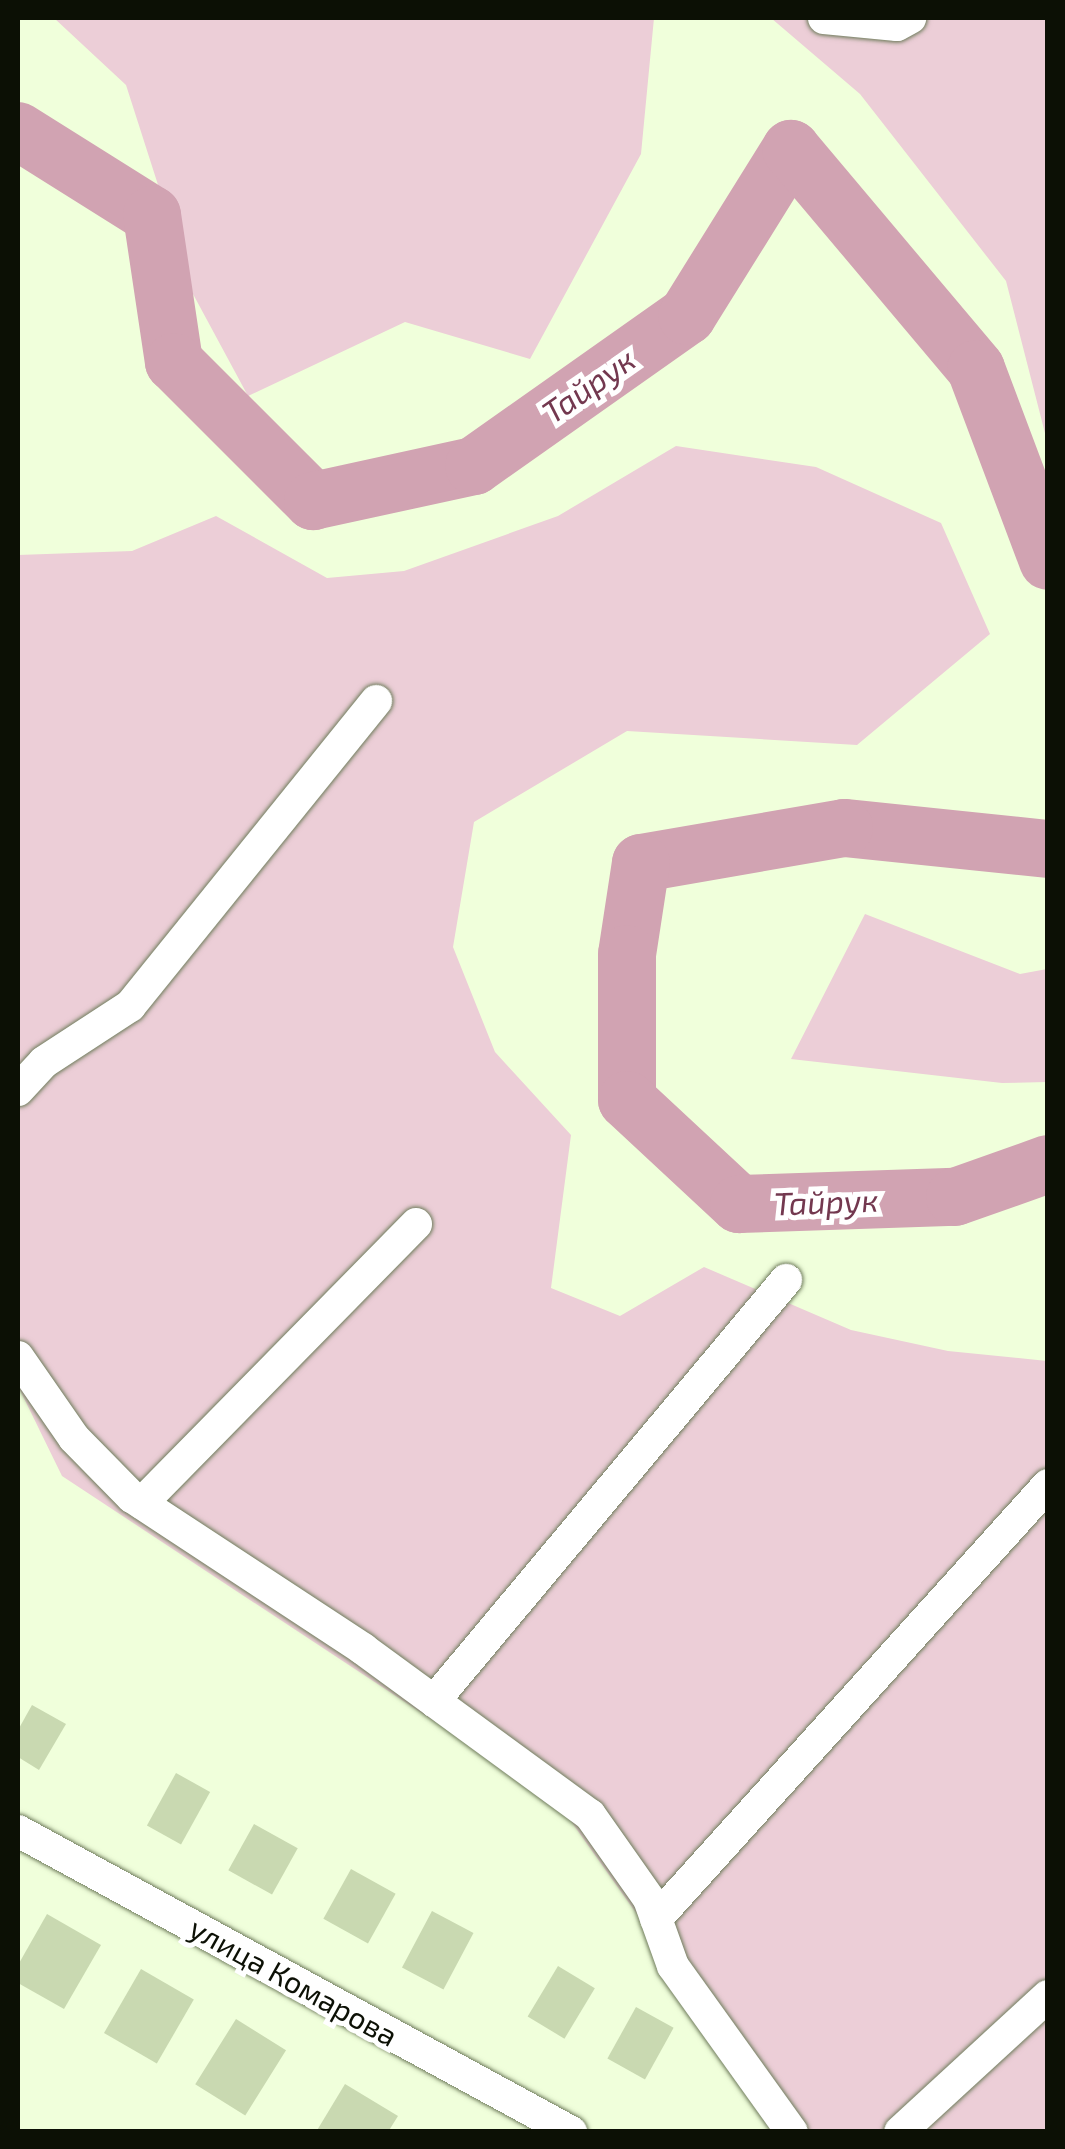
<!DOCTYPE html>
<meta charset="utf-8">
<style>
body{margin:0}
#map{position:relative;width:1065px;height:2149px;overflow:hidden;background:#f0ffdb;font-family:"Exo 2",sans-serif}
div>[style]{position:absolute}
.green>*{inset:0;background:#ecced7}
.river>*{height:58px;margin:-29px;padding:0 29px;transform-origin:29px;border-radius:29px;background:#d1a3b2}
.building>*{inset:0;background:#c9d9b1;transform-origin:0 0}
.roads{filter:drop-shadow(0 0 2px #6f7c5c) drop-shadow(0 0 2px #6f7c5c)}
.minor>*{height:32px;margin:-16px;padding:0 16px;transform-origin:16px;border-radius:16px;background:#fff}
span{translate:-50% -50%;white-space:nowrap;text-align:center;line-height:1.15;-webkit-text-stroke:10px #fff;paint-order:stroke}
.street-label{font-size:30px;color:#0c1005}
.water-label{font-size:32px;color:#73384f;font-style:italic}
.frame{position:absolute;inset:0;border:20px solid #0c1005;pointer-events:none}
</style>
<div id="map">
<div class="green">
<i style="clip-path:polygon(54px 18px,654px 18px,641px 154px,530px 359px,405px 322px,248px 396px,193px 294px,126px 85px)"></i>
<i style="clip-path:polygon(771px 18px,1047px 18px,1047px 441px,1006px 281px,860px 94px)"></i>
<i style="clip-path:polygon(676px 446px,816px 467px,941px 523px,990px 634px,857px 745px,627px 731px,474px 822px,453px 947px,495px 1052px,571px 1135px,551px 1288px,620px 1316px,704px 1267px,851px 1330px,948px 1351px,1047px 1361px,1047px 2131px,791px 2131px,558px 1803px,62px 1476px,18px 1386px,18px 555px,132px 551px,216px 516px,327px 578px,404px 571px,558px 516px)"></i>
<i style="clip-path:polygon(865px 914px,1020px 974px,1047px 969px,1047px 1082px,1002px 1083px,791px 1059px)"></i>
</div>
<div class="river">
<i style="left:18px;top:131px;width:158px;rotate:32.1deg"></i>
<i style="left:152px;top:215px;width:149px;rotate:81.5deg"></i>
<i style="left:174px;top:362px;width:197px;rotate:45deg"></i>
<i style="left:313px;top:501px;width:165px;rotate:-12.3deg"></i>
<i style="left:474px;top:466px;width:261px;rotate:-35.2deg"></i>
<i style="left:687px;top:316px;width:197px;rotate:-58.1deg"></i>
<i style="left:791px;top:149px;width:287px;rotate:49.9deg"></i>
<i style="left:976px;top:369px;width:205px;rotate:69.4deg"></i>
<i style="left:1048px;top:849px;width:205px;rotate:-174.1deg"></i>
<i style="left:844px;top:828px;width:206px;rotate:170.2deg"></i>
<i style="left:641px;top:863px;width:92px;rotate:98.7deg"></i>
<i style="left:627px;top:954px;width:146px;rotate:90deg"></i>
<i style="left:627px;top:1100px;width:153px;rotate:42.9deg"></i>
<i style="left:739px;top:1204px;width:216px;rotate:-1.9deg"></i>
<i style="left:955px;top:1197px;width:99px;rotate:-19.5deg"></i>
</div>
<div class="building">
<i style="clip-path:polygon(32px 1705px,66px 1724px,39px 1770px,18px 1757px,18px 1730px)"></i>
<i style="left:176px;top:1773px;width:39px;height:60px;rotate:29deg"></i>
<i style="left:254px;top:1824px;width:50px;height:53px;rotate:29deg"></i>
<i style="left:351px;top:1869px;width:51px;height:57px;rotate:29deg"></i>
<i style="left:432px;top:1911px;width:47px;height:64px;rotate:28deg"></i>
<i style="clip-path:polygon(47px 1914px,101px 1945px,64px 2009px,18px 1983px,18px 1965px)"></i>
<i style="left:558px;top:1966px;width:43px;height:59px;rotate:31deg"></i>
<i style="left:141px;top:1969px;width:61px;height:74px;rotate:30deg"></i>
<i style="left:636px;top:2007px;width:43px;height:59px;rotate:29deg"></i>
<i style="left:236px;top:2019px;width:59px;height:77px;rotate:32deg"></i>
<i style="clip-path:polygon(345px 2084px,398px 2116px,388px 2132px,316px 2132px)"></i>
</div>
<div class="roads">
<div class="minor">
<i style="left:824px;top:18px;width:73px;rotate:5.5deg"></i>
<i style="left:897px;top:25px;width:15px;rotate:-28deg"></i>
<i style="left:18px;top:1090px;width:38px;rotate:-47deg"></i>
<i style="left:44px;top:1062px;width:103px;rotate:-33.1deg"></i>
<i style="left:130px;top:1006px;width:392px;rotate:-51.1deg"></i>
<i style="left:18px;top:1357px;width:98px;rotate:55.3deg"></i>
<i style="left:74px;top:1438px;width:83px;rotate:45.5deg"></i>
<i style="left:132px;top:1497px;width:277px;rotate:33.3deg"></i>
<i style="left:363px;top:1649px;width:281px;rotate:36.2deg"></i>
<i style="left:590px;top:1815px;width:103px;rotate:54.9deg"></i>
<i style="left:649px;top:1899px;width:71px;rotate:70.3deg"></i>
<i style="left:673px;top:1966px;width:204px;rotate:54.4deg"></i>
<i style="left:142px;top:1503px;width:391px;rotate:-45.5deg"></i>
<i style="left:434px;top:1701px;width:549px;rotate:-50.1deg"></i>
<i style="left:18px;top:1831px;width:630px;rotate:28.56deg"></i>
<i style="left:656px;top:1919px;width:585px;rotate:-47.91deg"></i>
<i style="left:900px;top:2132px;width:201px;rotate:-42.6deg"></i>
</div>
</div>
<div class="street-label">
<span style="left:294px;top:1981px;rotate:29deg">улица Комарова</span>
</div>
<div class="water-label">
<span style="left:588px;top:385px;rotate:-35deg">Тайрук</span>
<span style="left:826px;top:1201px;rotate:-2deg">Тайрук</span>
</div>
<div class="frame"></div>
</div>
